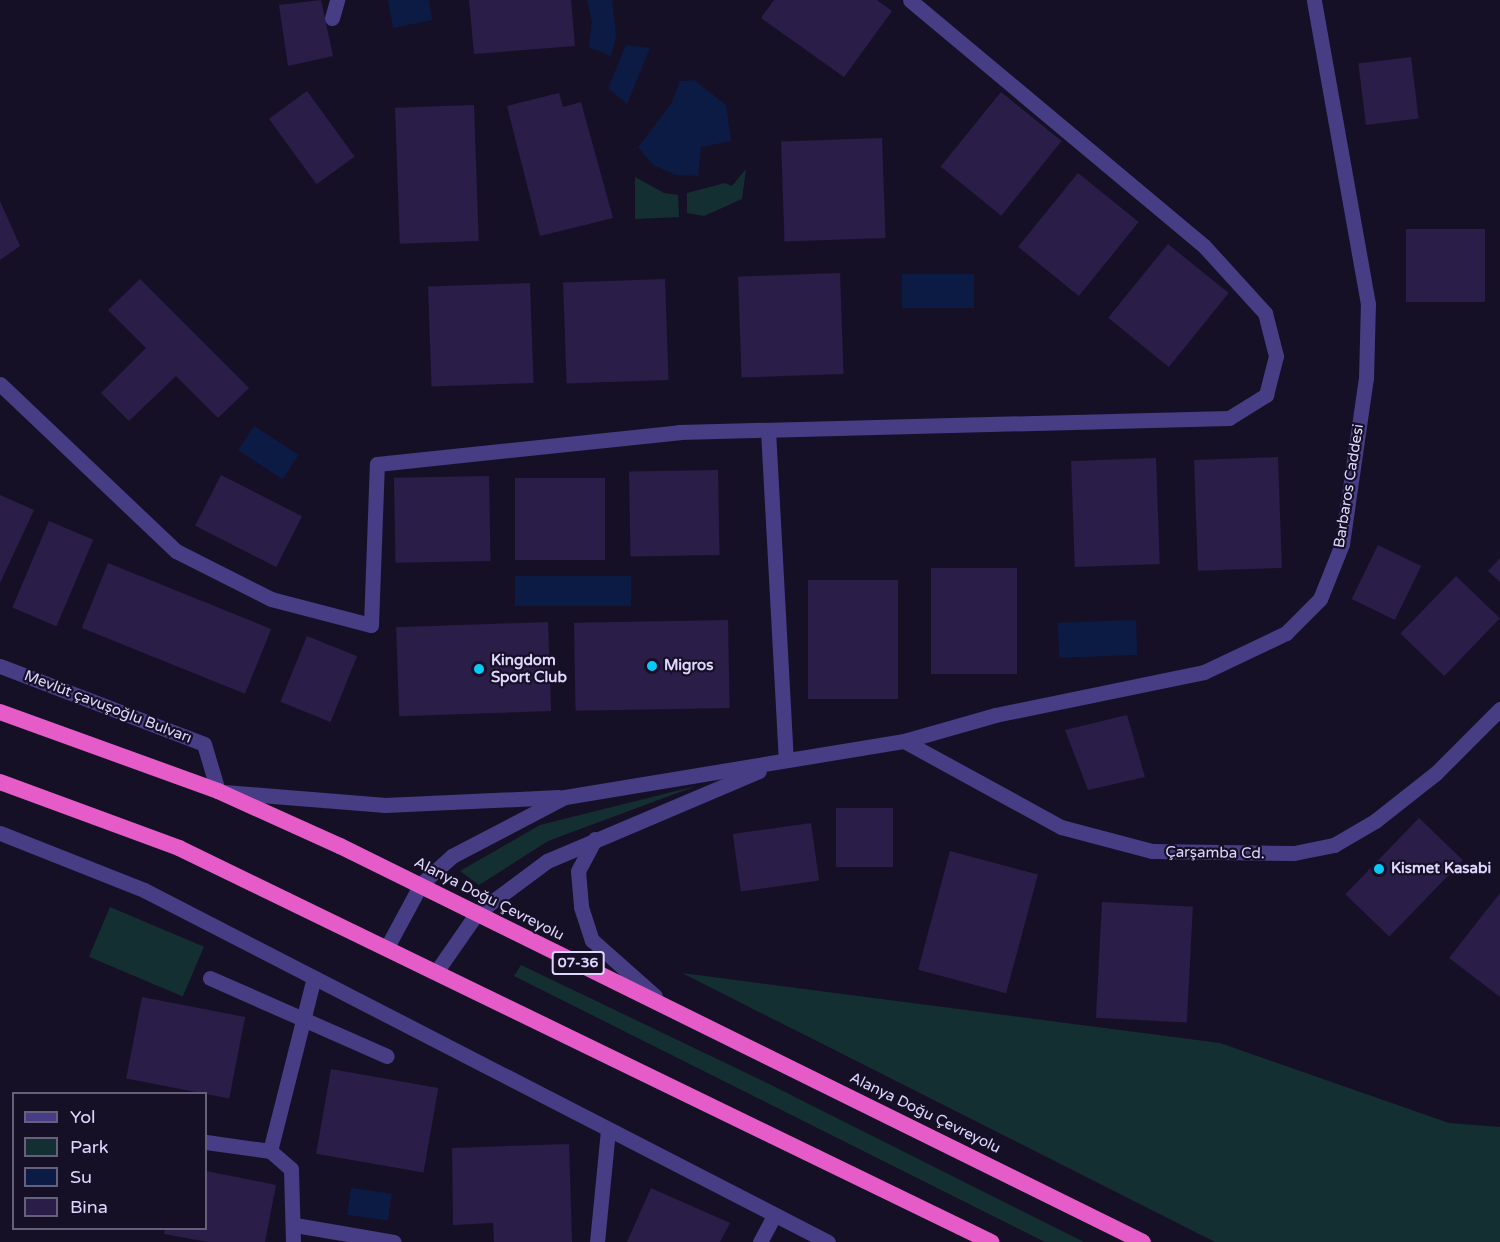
<!DOCTYPE html>
<meta charset="utf-8">
<style>
body{margin:0}
#map{position:relative;width:1500px;height:1242px;overflow:hidden;background:#161027;font-family:"Varela Round",sans-serif}
div>[style]{position:absolute}
.green>*{inset:0;background:#132f31;transform-origin:0 0}
.water>*{inset:0;background:#0c1b44;transform-origin:0 0}
.building>*{inset:0;background:#2a1d47;transform-origin:0 0}
.minor>*{height:15px;margin:-7.5px;padding:0 7.5px;transform-origin:7.5px;border-radius:7.5px;background:#463d85}
.tertiary>*{height:15px;margin:-7.5px;padding:0 7.5px;transform-origin:7.5px;border-radius:7.5px;background:#463d85}
.trunk>*{height:16px;margin:-8px;padding:0 8px;transform-origin:8px;border-radius:8px;background:#e55cc8}
.dots>*{width:16px;height:16px;translate:-50% -50%;box-sizing:border-box;border:3px solid #161027;border-radius:50%}
span{translate:-50% -50%;white-space:nowrap;text-align:center;line-height:1.15;-webkit-text-stroke:4.5px #161027;paint-order:stroke}
.shield-label span{padding:2px 4px;background:#161027;border:2px solid;border-radius:4px;-webkit-text-stroke-width:0}
.shield-label{font-size:14px;color:#e0d7fe;font-weight:700}
.street-label{font-size:15px;color:#e0d7fe}
.poi-label{font-size:15px;color:#e0d7fe;font-weight:700}
.left{translate:0 -50%;text-align:left}
.legend{position:absolute;left:12px;top:1092px;width:195px;height:138px;box-sizing:border-box;background:#161027;border:2px solid #67607d;margin:0;padding:8px 10px;list-style:none;font-size:18px;color:#e0d7fe}
.legend li{display:flex;align-items:center;gap:12px;height:30px}
.legend b{width:30px;border:2px solid #67607d}
</style>
<div id="map">
<div class="green">
<i style="clip-path:polygon(746px 169px,742px 199px,704px 216px,687px 213px,687px 193px,725px 183px,732px 186px)"></i>
<i style="clip-path:polygon(635px 177px,664px 193px,678px 195px,679px 217px,635px 219px)"></i>
<i style="clip-path:polygon(696px 786px,548px 841px,479px 885px,460px 871px,540px 825px)"></i>
<i style="left:110px;top:907px;width:102px;height:54px;rotate:23deg"></i>
<i style="clip-path:polygon(521px 965px,763px 1081px,1084px 1242px,1045px 1242px,514px 976px)"></i>
<i style="clip-path:polygon(682px 973px,1220px 1043px,1449px 1123px,1500px 1127px,1500px 1242px,1215px 1242px)"></i>
</div>
<div class="water">
<i style="clip-path:polygon(388px 0,429px 0,432px 20px,393px 28px)"></i>
<i style="clip-path:polygon(587px 0,612px 0,616px 36px,611px 56px,589px 47px,592px 22px)"></i>
<i style="clip-path:polygon(626px 45px,650px 48px,627px 104px,608px 88px)"></i>
<i style="clip-path:polygon(694px 80px,726px 105px,731px 141px,701px 147px,698px 176px,676px 175px,653px 165px,638px 147px,671px 104px,680px 81px)"></i>
<i style="left:974px;top:274px;width:34px;height:72px;rotate:90deg"></i>
<i style="left:254px;top:426px;width:53px;height:29px;rotate:33deg"></i>
<i style="left:631px;top:576px;width:30px;height:116px;rotate:90deg"></i>
<i style="left:1136px;top:620px;width:35px;height:78px;rotate:88deg"></i>
<i style="left:351px;top:1188px;width:41px;height:27px;rotate:8deg"></i>
</div>
<div class="building">
<i style="clip-path:polygon(321px 0,333px 56px,288px 66px,279px 5px)"></i>
<i style="clip-path:polygon(469px 0,571px 0,575px 46px,474px 54px)"></i>
<i style="clip-path:polygon(774px 0,877px 0,892px 11px,844px 77px,761px 18px)"></i>
<i style="left:1411px;top:57px;width:62px;height:53px;rotate:83deg"></i>
<i style="left:307px;top:91px;width:81px;height:47px;rotate:54deg"></i>
<i style="left:1001px;top:92px;width:78px;height:96px;rotate:39deg"></i>
<i style="clip-path:polygon(559px 93px,563px 107px,581px 102px,613px 218px,540px 236px,507px 106px)"></i>
<i style="left:474px;top:105px;width:136px;height:79px;rotate:88deg"></i>
<i style="left:882px;top:138px;width:100px;height:101px;rotate:88deg"></i>
<i style="left:1078px;top:173px;width:78px;height:95px;rotate:39deg"></i>
<i style="clip-path:polygon(0 201px,20px 246px,0 260px)"></i>
<i style="left:1406px;top:229px;width:79px;height:73px"></i>
<i style="left:1168px;top:244px;width:78px;height:95px;rotate:39deg"></i>
<i style="left:840px;top:273px;width:101px;height:102px;rotate:88deg"></i>
<i style="clip-path:polygon(140px 279px,249px 388px,218px 418px,176px 376px,129px 421px,101px 393px,146px 348px,108px 310px)"></i>
<i style="left:665px;top:279px;width:101px;height:102px;rotate:88deg"></i>
<i style="left:530px;top:283px;width:100px;height:102px;rotate:88deg"></i>
<i style="left:1278px;top:457px;width:111px;height:84px;rotate:88deg"></i>
<i style="left:1156px;top:458px;width:106px;height:85px;rotate:88deg"></i>
<i style="left:718px;top:470px;width:85px;height:89px;rotate:89deg"></i>
<i style="left:221px;top:475px;width:91px;height:57px;rotate:27deg"></i>
<i style="left:489px;top:476px;width:85px;height:95px;rotate:89deg"></i>
<i style="left:515px;top:478px;width:90px;height:82px"></i>
<i style="clip-path:polygon(0 495px,34px 510px,0 583px)"></i>
<i style="left:49px;top:521px;width:48px;height:94px;rotate:23deg"></i>
<i style="left:1378px;top:545px;width:48px;height:60px;rotate:26deg"></i>
<i style="clip-path:polygon(1500px 558px,1500px 582px,1488px 571px)"></i>
<i style="left:108px;top:563px;width:176px;height:70px;rotate:22deg"></i>
<i style="left:931px;top:568px;width:86px;height:106px"></i>
<i style="left:1456px;top:576px;width:61px;height:80px;rotate:44deg"></i>
<i style="left:808px;top:580px;width:90px;height:119px"></i>
<i style="left:728px;top:620px;width:88px;height:154px;rotate:89deg"></i>
<i style="left:548px;top:622px;width:89px;height:152px;rotate:88deg"></i>
<i style="left:307px;top:636px;width:54px;height:71px;rotate:22deg"></i>
<i style="clip-path:polygon(1127px 715px,1145px 777px,1088px 790px,1065px 730px)"></i>
<i style="left:836px;top:808px;width:57px;height:59px"></i>
<i style="left:1419px;top:818px;width:61px;height:106px;rotate:44deg"></i>
<i style="left:811px;top:823px;width:58px;height:79px;rotate:82deg"></i>
<i style="left:950px;top:851px;width:91px;height:123px;rotate:15deg"></i>
<i style="clip-path:polygon(1500px 893px,1500px 997px,1449px 958px)"></i>
<i style="left:1102px;top:902px;width:91px;height:116px;rotate:3deg"></i>
<i style="left:142px;top:997px;width:105px;height:83px;rotate:11deg"></i>
<i style="left:331px;top:1069px;width:109px;height:86px;rotate:10deg"></i>
<i style="clip-path:polygon(569px 1144px,572px 1242px,494px 1242px,493px 1223px,453px 1225px,452px 1148px)"></i>
<i style="clip-path:polygon(206px 1171px,276px 1185px,265px 1242px,208px 1242px,164px 1234px,165px 1228px,206px 1228px)"></i>
<i style="clip-path:polygon(651px 1188px,730px 1223px,720px 1242px,627px 1242px)"></i>
</div>
<div class="minor">
<i style="left:332px;top:18px;width:19px;rotate:-74deg"></i>
<i style="left:0;top:384px;width:243px;rotate:43.5deg"></i>
<i style="left:176px;top:551px;width:106px;rotate:26.8deg"></i>
<i style="left:271px;top:599px;width:103px;rotate:14.6deg"></i>
<i style="left:371px;top:625px;width:161px;rotate:-87.9deg"></i>
<i style="left:377px;top:464px;width:304px;rotate:-6deg"></i>
<i style="left:679px;top:432px;width:550px;rotate:-1.46deg"></i>
<i style="left:1229px;top:418px;width:44px;rotate:-31.9deg"></i>
<i style="left:1266px;top:395px;width:40px;rotate:-75.6deg"></i>
<i style="left:1276px;top:356px;width:44px;rotate:-104.3deg"></i>
<i style="left:1265px;top:313px;width:91px;rotate:-132.3deg"></i>
<i style="left:1204px;top:246px;width:383px;rotate:-140.1deg"></i>
<i style="left:768px;top:430px;width:330px;rotate:86.9deg"></i>
<i style="left:0;top:666px;width:218px;rotate:20.9deg"></i>
<i style="left:204px;top:744px;width:49px;rotate:73.4deg"></i>
<i style="left:904px;top:741px;width:95px;rotate:-15.9deg"></i>
<i style="left:995px;top:715px;width:213px;rotate:-11.6deg"></i>
<i style="left:1204px;top:672px;width:91px;rotate:-25.4deg"></i>
<i style="left:1286px;top:633px;width:48px;rotate:-45deg"></i>
<i style="left:1320px;top:599px;width:59px;rotate:-68.2deg"></i>
<i style="left:1342px;top:544px;width:168px;rotate:-81.8deg"></i>
<i style="left:1366px;top:378px;width:74px;rotate:-88.5deg"></i>
<i style="left:1368px;top:304px;width:309px;rotate:-100.1deg"></i>
<i style="left:0;top:833px;width:155px;rotate:21.6deg"></i>
<i style="left:144px;top:890px;width:769px;rotate:27.23deg"></i>
<i style="left:210px;top:978px;width:193px;rotate:23.8deg"></i>
<i style="left:206px;top:1142px;width:65px;rotate:8deg"></i>
<i style="left:295px;top:1225px;width:100px;rotate:9.7deg"></i>
<i style="left:293px;top:1242px;width:73px;rotate:-91.6deg"></i>
<i style="left:291px;top:1169px;width:28px;rotate:-139deg"></i>
<i style="left:270px;top:1151px;width:179px;rotate:-75.8deg"></i>
<i style="left:597px;top:1242px;width:113px;rotate:-84.4deg"></i>
<i style="left:760px;top:1242px;width:30px;rotate:-62deg"></i>
</div>
<div class="tertiary">
<i style="left:224px;top:792px;width:162px;rotate:4.6deg"></i>
<i style="left:385px;top:805px;width:174px;rotate:-2.6deg"></i>
<i style="left:595px;top:839px;width:36px;rotate:118deg"></i>
<i style="left:578px;top:871px;width:36px;rotate:85deg"></i>
<i style="left:581px;top:907px;width:35px;rotate:72deg"></i>
<i style="left:592px;top:940px;width:84px;rotate:41.6deg"></i>
<i style="left:387px;top:947px;width:72px;rotate:-61.6deg"></i>
<i style="left:421px;top:884px;width:42px;rotate:-42.1deg"></i>
<i style="left:452px;top:856px;width:127px;rotate:-27.6deg"></i>
<i style="left:565px;top:797px;width:344px;rotate:-9.4deg"></i>
<i style="left:904px;top:741px;width:179px;rotate:28.7deg"></i>
<i style="left:1061px;top:827px;width:94px;rotate:14.8deg"></i>
<i style="left:1152px;top:851px;width:142px;rotate:0.8deg"></i>
<i style="left:1294px;top:853px;width:41px;rotate:-11.3deg"></i>
<i style="left:1334px;top:845px;width:48px;rotate:-30.3deg"></i>
<i style="left:1375px;top:821px;width:78px;rotate:-38.2deg"></i>
<i style="left:1436px;top:773px;width:91px;rotate:-45deg"></i>
<i style="left:436px;top:972px;width:72px;rotate:-55.2deg"></i>
<i style="left:477px;top:913px;width:87px;rotate:-36.6deg"></i>
<i style="left:547px;top:861px;width:230px;rotate:-23deg"></i>
</div>
<div class="trunk">
<i style="left:0;top:712px;width:232px;rotate:19.9deg"></i>
<i style="left:218px;top:791px;width:134px;rotate:24.3deg"></i>
<i style="left:340px;top:846px;width:895px;rotate:26.25deg"></i>
<i style="left:0;top:782px;width:191px;rotate:20.2deg"></i>
<i style="left:179px;top:848px;width:903px;rotate:25.88deg"></i>
</div>
<div class="dots">
<i style="left:652px;top:666px;background:#09c9f8"></i>
<i style="left:479px;top:669px;background:#09c9f8"></i>
<i style="left:1379px;top:869px;background:#09c9f8"></i>
</div>
<div class="shield-label">
<span style="left:578px;top:963px">07-36</span>
</div>
<div class="street-label">
<span style="left:1349px;top:486px;rotate:-81deg">Barbaros Caddesi</span>
<span style="left:108px;top:707px;rotate:21deg">Mevlüt çavuşoğlu Bulvarı</span>
<span style="left:1215px;top:853px;rotate:1deg">Çarşamba Cd.</span>
<span style="left:489px;top:899px;rotate:27deg">Alanya Doğu Çevreyolu</span>
<span style="left:925px;top:1113px;rotate:26deg">Alanya Doğu Çevreyolu</span>
</div>
<div class="poi-label">
<span class="left" style="left:491px;top:669px">Kingdom<br>Sport Club</span>
<span class="left" style="left:664px;top:666px">Migros</span>
<span class="left" style="left:1391px;top:869px">Kismet Kasabi</span>
</div>
<ul class="legend">
<li><b style="height:8px;background:#463d85"></b>Yol</li>
<li><b style="height:16px;background:#132f31"></b>Park</li>
<li><b style="height:16px;background:#0c1b44"></b>Su</li>
<li><b style="height:16px;background:#2a1d47"></b>Bina</li>
</ul>
</div>
